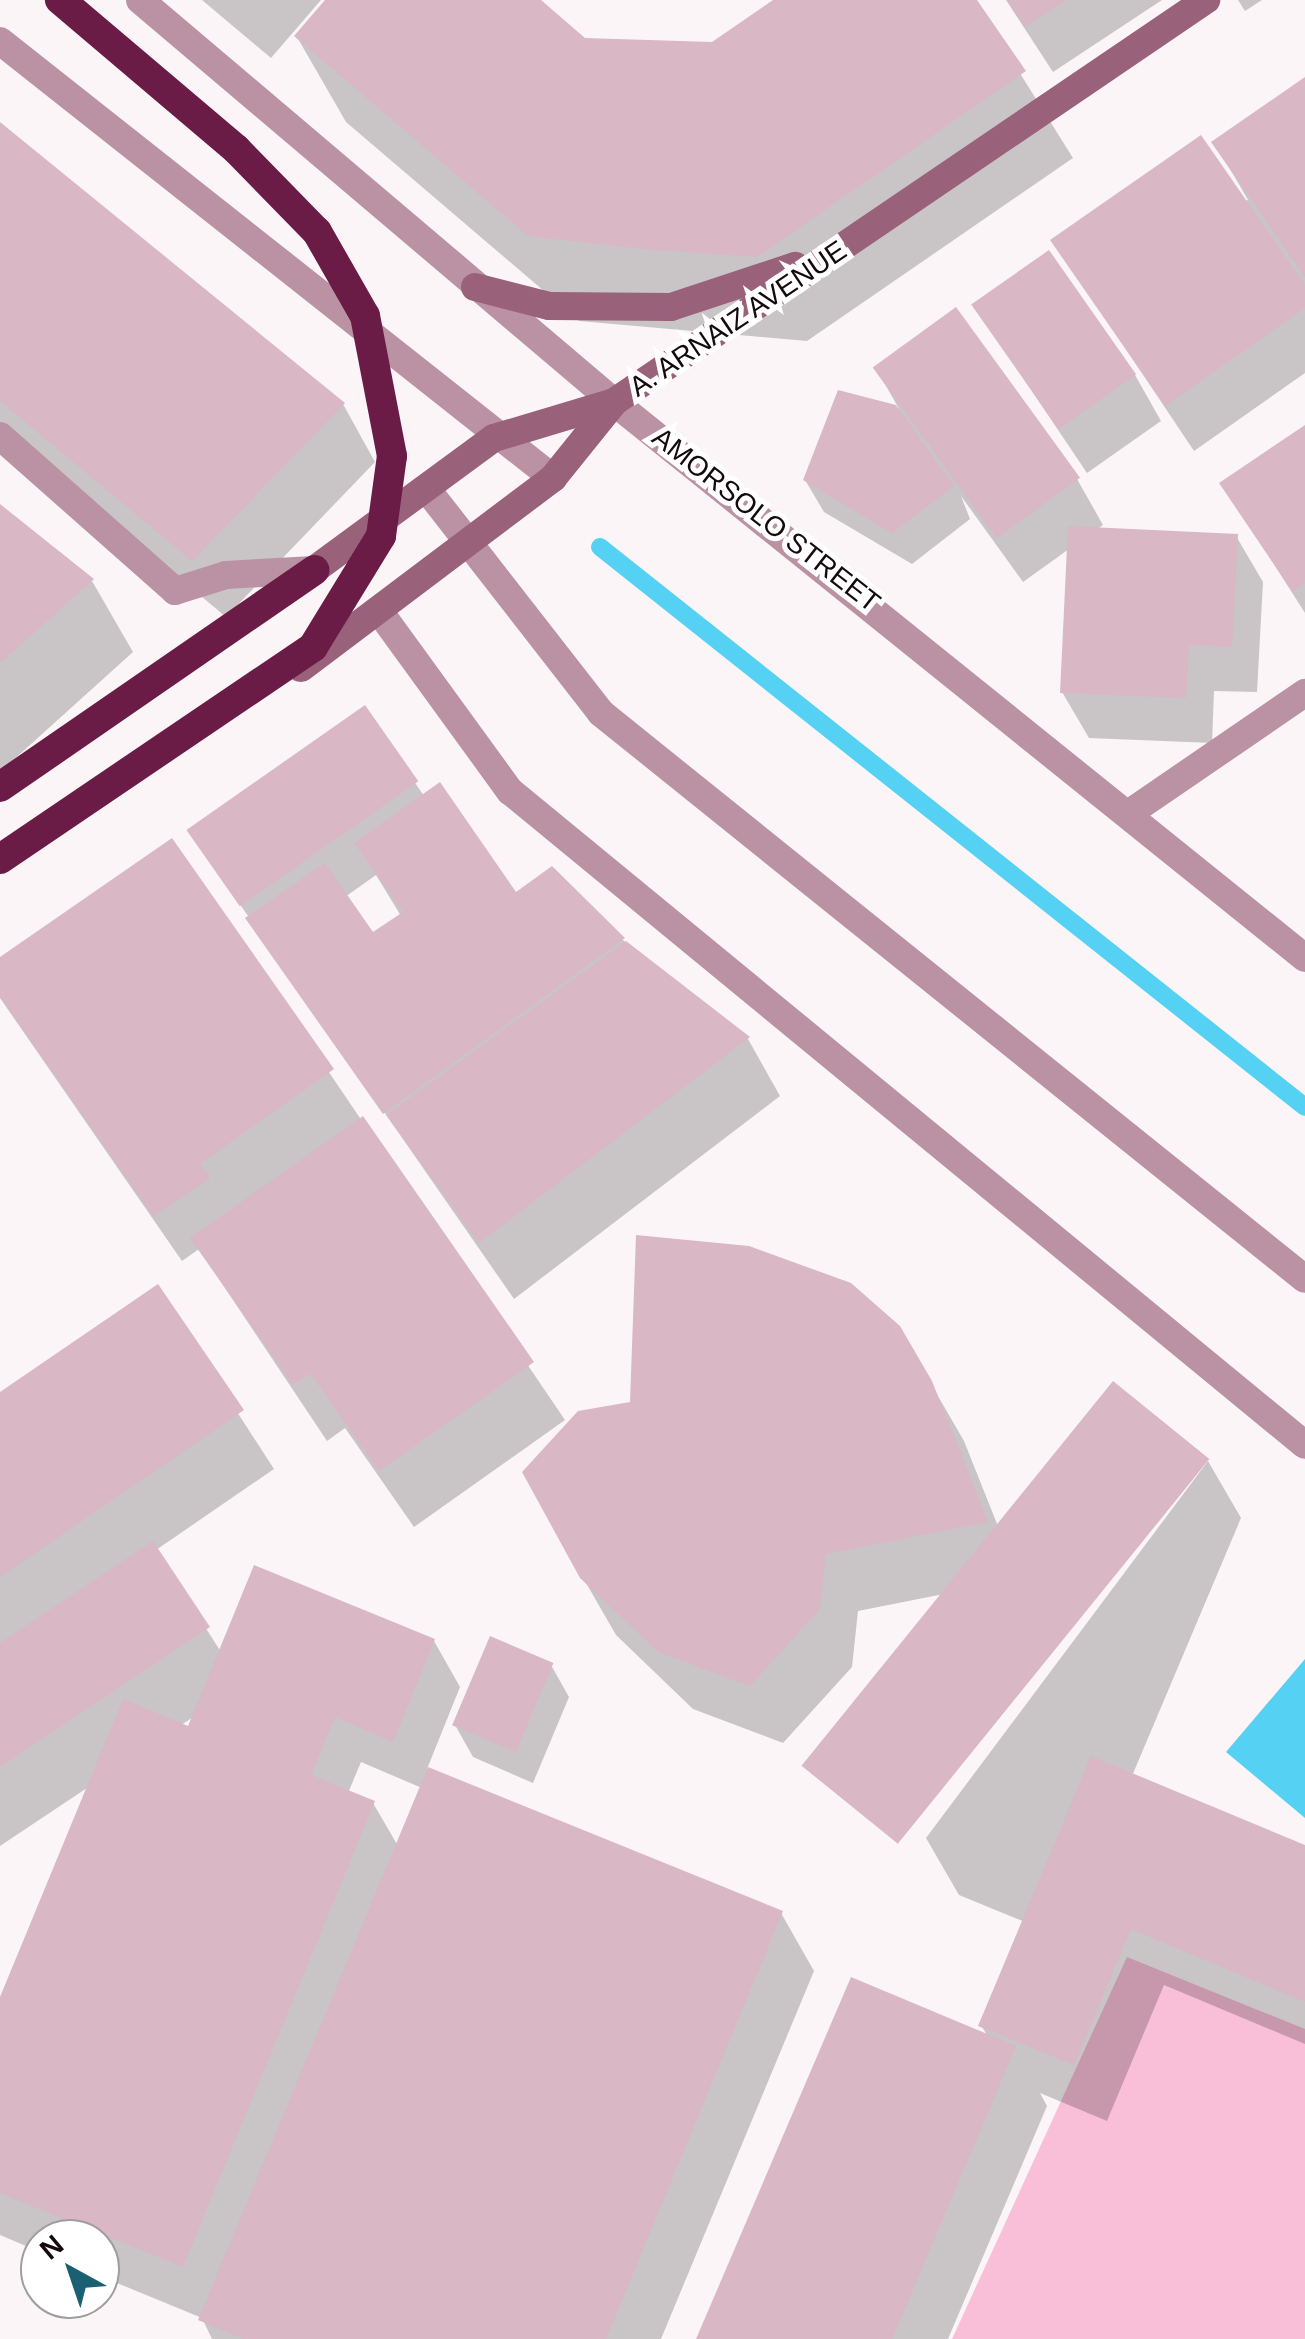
<!DOCTYPE html>
<style>
body{margin:0}
#map{position:relative;width:1305px;height:2339px;overflow:hidden;background:#fcf5f8;font-family:Helvetica,sans-serif}
div>[style]{position:absolute}
.green>*{inset:0;background:#f9bfd8}
.water>*{inset:0;background:#55d2f3}
.shadow>*{inset:0;background:#0003}
.stream>*{height:18px;margin:-9px;padding:0 9px;transform-origin:9px;border-radius:9px;background:#55d2f3}
.building>*{inset:0;background:#d9b7c5;transform-origin:0 0}
.service>*{height:28px;margin:-14px;padding:0 14px;transform-origin:14px;border-radius:14px;background:#ba92a3}
.minor>*{height:28px;margin:-14px;padding:0 14px;transform-origin:14px;border-radius:14px;background:#ba92a3}
.tertiary>*{height:28px;margin:-14px;padding:0 14px;transform-origin:14px;border-radius:14px;background:#ba92a3}
.secondary>*{height:28px;margin:-14px;padding:0 14px;transform-origin:14px;border-radius:14px;background:#9a617b}
.motorway>*{height:30px;margin:-15px;padding:0 15px;transform-origin:15px;border-radius:15px;background:#6a1c46}
.motorway-bridge>*{height:30px;margin:-15px;padding:0 15px;transform-origin:15px;border-radius:15px;background:#6a1c46}
span{translate:-50% -50%;white-space:nowrap;text-align:center;line-height:1.15;-webkit-text-stroke:10px #fff;paint-order:stroke}
.street-label{font-size:28px;color:#140a0e}
.north{position:absolute;left:20px;top:2219px;width:100px;height:100px;box-sizing:border-box;background:#fff;border:2px solid #a19d9f;border-radius:50%;rotate:320deg;font-size:28px;font-weight:700;line-height:40px;text-align:center;color:#140a0e}
.north::after{content:'';display:block;margin:auto;width:35px;height:45px;background:#1b6072;clip-path:polygon(50% 0,100% 100%,50% 72%,0 100%)}
</style>
<div id="map">
<div class="green">
<i style="clip-path:polygon(1127px 1957px,1305px 2029px,1305px 2339px,952px 2339px)"></i>
</div>
<div class="water">
<i style="clip-path:polygon(1305px 1659px,1305px 1818px,1226px 1752px)"></i>
</div>
<div class="shadow">
<i style="clip-path:polygon(202px 0,321px 0,271px 58px)"></i>
<i style="clip-path:polygon(329px 0,537px 0,584px 40px,712px 45px,777px 0,974px 0,1073px 158px,807px 341px,579px 321px,346px 122px,297px 37px)"></i>
<i style="clip-path:polygon(1006px 0,1162px 0,1053px 72px)"></i>
<i style="clip-path:polygon(1238px 0,1262px 0,1245px 11px)"></i>
<i style="clip-path:polygon(1305px 80px,1305px 373px,1194px 451px,1053px 240px,1248px 200px,1215px 143px)"></i>
<i style="clip-path:polygon(0 125px,343px 404px,375px 462px,226px 617px,0 428px)"></i>
<i style="clip-path:polygon(974px 305px,1135px 375px,1161px 421px,1087px 473px)"></i>
<i style="clip-path:polygon(876px 368px,1077px 479px,1103px 525px,1096px 530px,1236px 536px,1263px 582px,1257px 692px,1214px 691px,1212px 743px,1089px 738px,1062px 692px,1069px 549px,1023px 582px,961px 496px,970px 519px,912px 564px,824px 512px,805px 480px,840px 393px,899px 409px)"></i>
<i style="clip-path:polygon(1305px 428px,1305px 613px,1223px 484px)"></i>
<i style="clip-path:polygon(0 507px,92px 581px,133px 652px,0 772px)"></i>
<i style="clip-path:polygon(evenodd,364px 708px,424px 796px,516px 896px,623px 940px,748px 1039px,780px 1096px,514px 1299px,189px 831px,364px 708px,376px 875px,401px 916px,372px 936px,345px 897px,376px 875px)"></i>
<i style="clip-path:polygon(172px 841px,565px 1420px,414px 1527px,345px 1428px,327px 1441px,199px 1249px,182px 1261px,0 998px,0 960px)"></i>
<i style="clip-path:polygon(evenodd,157px 1288px,274px 1469px,156px 1550px,221px 1652px,434px 1641px,460px 1687px,427px 1769px,781px 1913px,814px 1971px,661px 2339px,212px 2339px,202px 2318px,100px 2276px,100px 2239px,40px 2239px,40px 2252px,0 2235px,0 2004px,90px 1786px,0 1846px,0 1395px,157px 1288px,195px 1716px,190px 1728px,181px 1725px,195px 1716px,157px 1288px,361px 1762px,422px 1788px,398px 1846px,373px 1803px,348px 1793px,361px 1762px)"></i>
<i style="clip-path:polygon(898px 1327px,964px 1441px,1019px 1579px,858px 1611px,852px 1667px,783px 1743px,693px 1709px,616px 1635px,582px 1576px,632px 1404px)"></i>
<i style="clip-path:polygon(1208px 1461px,1241px 1518px,1132px 1776px,1305px 1847px,1305px 2044px,1164px 1985px,1107px 2121px,1040px 2093px,1047px 2106px,948px 2339px,699px 2339px,988px 2037px,981px 2025px,1025px 1922px,959px 1895px,926px 1838px)"></i>
<i style="clip-path:polygon(551px 1665px,569px 1697px,533px 1783px,473px 1757px,455px 1725px)"></i>
</div>
<div class="stream">
<i style="left:600px;top:547px;width:900px;rotate:38.46deg"></i>
</div>
<div class="building">
<i style="clip-path:polygon(325px 0,541px 0,585px 38px,712px 42px,773px 0,977px 0,1026px 71px,757px 257px,644px 249px,528px 236px,294px 36px)"></i>
<i style="clip-path:polygon(1007px 0,1066px 0,1025px 27px)"></i>
<i style="clip-path:polygon(1305px 77px,1305px 277px,1211px 142px)"></i>
<i style="clip-path:polygon(0 122px,345px 403px,192px 561px,0 401px)"></i>
<i style="clip-path:polygon(1201px 135px,1305px 285px,1305px 308px,1165px 406px,1050px 240px)"></i>
<i style="left:1049px;top:250px;width:152px;height:95px;rotate:55deg"></i>
<i style="left:956px;top:307px;width:211px;height:103px;rotate:54deg"></i>
<i style="clip-path:polygon(838px 390px,896px 405px,954px 486px,892px 533px,803px 480px)"></i>
<i style="clip-path:polygon(1305px 425px,1305px 583px,1292px 591px,1219px 483px)"></i>
<i style="clip-path:polygon(0 504px,94px 579px,0 663px)"></i>
<i style="clip-path:polygon(1068px 526px,1238px 534px,1232px 647px,1189px 645px,1186px 698px,1060px 693px)"></i>
<i style="left:365px;top:705px;width:93px;height:218px;rotate:55deg"></i>
<i style="clip-path:polygon(440px 782px,516px 892px,552px 866px,625px 938px,383px 1114px,245px 918px,325px 863px,373px 932px,403px 912px,354px 843px)"></i>
<i style="clip-path:polygon(172px 838px,334px 1069px,200px 1164px,210px 1178px,153px 1216px,0 997px,0 957px)"></i>
<i style="clip-path:polygon(626px 941px,750px 1037px,479px 1243px,386px 1115px)"></i>
<i style="clip-path:polygon(363px 1116px,534px 1362px,379px 1471px,310px 1373px,293px 1385px,190px 1238px)"></i>
<i style="clip-path:polygon(636px 1235px,749px 1246px,851px 1283px,900px 1326px,932px 1381px,988px 1522px,826px 1554px,820px 1609px,750px 1686px,658px 1652px,580px 1578px,522px 1472px,578px 1411px,630px 1402px)"></i>
<i style="clip-path:polygon(158px 1284px,244px 1410px,0 1577px,0 1392px)"></i>
<i style="left:1113px;top:1381px;width:124px;height:495px;rotate:39deg"></i>
<i style="clip-path:polygon(153px 1541px,210px 1627px,0 1767px,0 1643px)"></i>
<i style="clip-path:polygon(254px 1565px,435px 1639px,393px 1742px,335px 1717px,311px 1775px,375px 1801px,183px 2267px,0 2193px,0 1997px,123px 1699px,188px 1726px)"></i>
<i style="left:490px;top:1636px;width:69px;height:97px;rotate:23deg"></i>
<i style="clip-path:polygon(1091px 1756px,1305px 1845px,1305px 2002px,1131px 1929px,1074px 2065px,978px 2026px)"></i>
<i style="clip-path:polygon(428px 1767px,783px 1911px,606px 2339px,244px 2339px,198px 2320px)"></i>
<i style="clip-path:polygon(851px 1977px,1016px 2046px,892px 2339px,696px 2339px)"></i>
</div>
<div class="service">
<i style="left:0;top:436px;width:234px;rotate:41.5deg"></i>
<i style="left:175px;top:591px;width:53px;rotate:-17.4deg"></i>
<i style="left:226px;top:575px;width:88px;rotate:-3.3deg"></i>
<i style="left:429px;top:492px;width:280px;rotate:52.1deg"></i>
<i style="left:601px;top:713px;width:903px;rotate:38.8deg"></i>
<i style="left:379px;top:611px;width:223px;rotate:54deg"></i>
<i style="left:510px;top:791px;width:1029px;rotate:39.44deg"></i>
</div>
<div class="minor">
<i style="left:614px;top:402px;width:887px;rotate:38.82deg"></i>
<i style="left:1131px;top:812px;width:211px;rotate:-34.4deg"></i>
</div>
<div class="tertiary">
<i style="left:140px;top:0;width:622px;rotate:40.3deg"></i>
<i style="left:0;top:41px;width:705px;rotate:38.32deg"></i>
</div>
<div class="secondary">
<i style="left:475px;top:287px;width:76px;rotate:14.4deg"></i>
<i style="left:549px;top:306px;width:122px;rotate:0.5deg"></i>
<i style="left:671px;top:307px;width:131px;rotate:-18.3deg"></i>
<i style="left:314px;top:570px;width:223px;rotate:-36.3deg"></i>
<i style="left:494px;top:438px;width:125px;rotate:-16.7deg"></i>
<i style="left:301px;top:668px;width:316px;rotate:-37deg"></i>
<i style="left:553px;top:478px;width:97px;rotate:-51.2deg"></i>
<i style="left:614px;top:402px;width:716px;rotate:-34.18deg"></i>
</div>
<div class="motorway">
<i style="left:0;top:787px;width:382px;rotate:-34.6deg"></i>
</div>
<div class="motorway-bridge">
<i style="left:0;top:859px;width:378px;rotate:-34.1deg"></i>
<i style="left:313px;top:647px;width:130px;rotate:-58.5deg"></i>
<i style="left:381px;top:536px;width:81px;rotate:-82.2deg"></i>
<i style="left:392px;top:456px;width:143px;rotate:-100.9deg"></i>
<i style="left:365px;top:316px;width:97px;rotate:-119.7deg"></i>
<i style="left:317px;top:232px;width:116px;rotate:-134.3deg"></i>
<i style="left:236px;top:149px;width:231px;rotate:-139.7deg"></i>
</div>
<div class="street-label">
<span style="left:738px;top:319px;rotate:-34deg">A. ARNAIZ AVENUE</span>
<span style="left:766px;top:520px;rotate:38deg">AMORSOLO STREET</span>
</div>
<div class="north">N</div>
</div>
